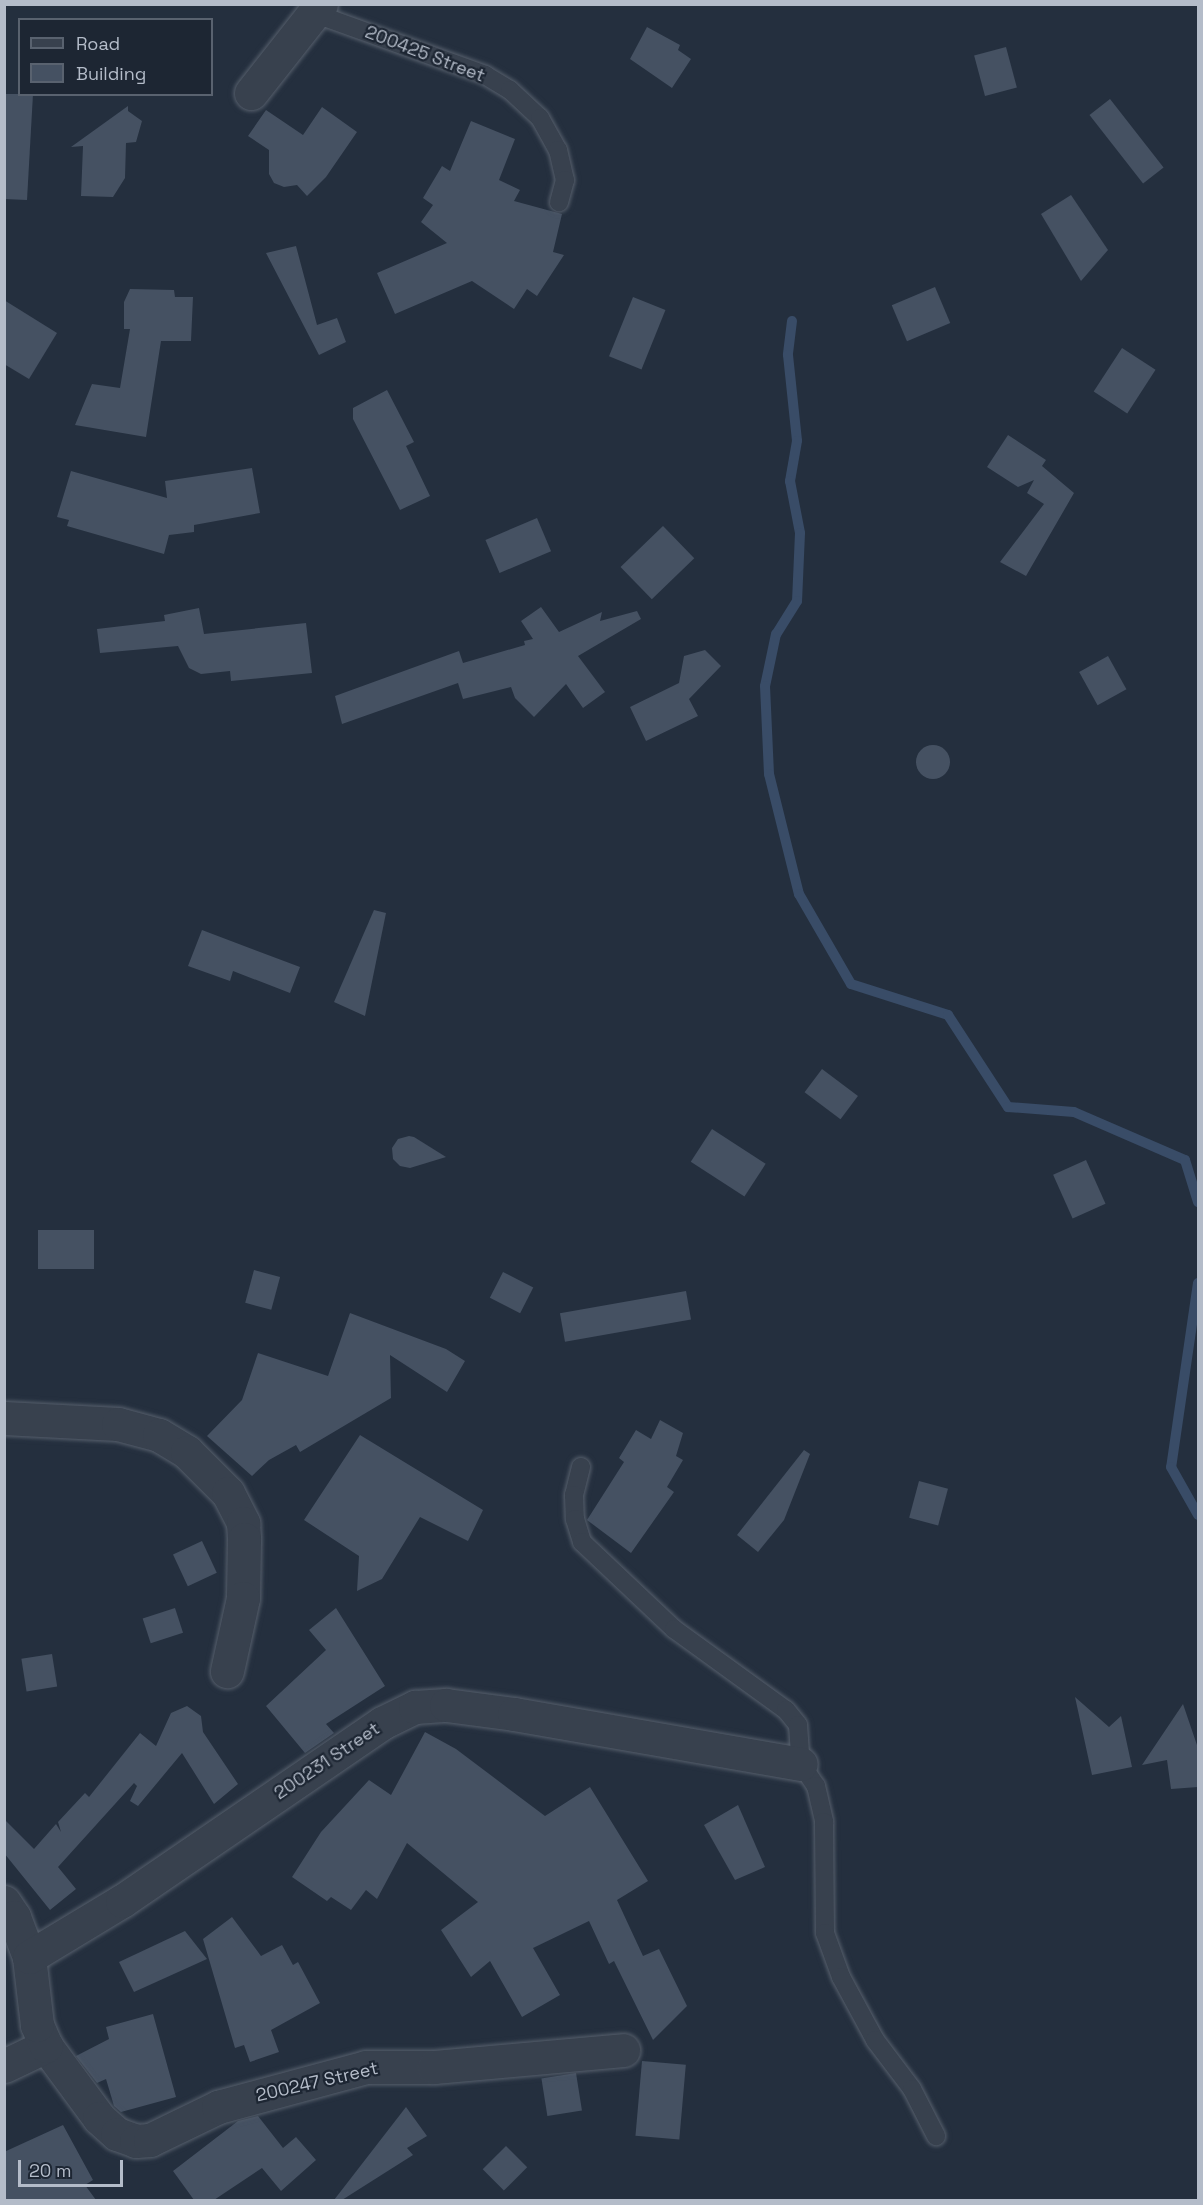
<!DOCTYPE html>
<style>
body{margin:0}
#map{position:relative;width:1203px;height:2205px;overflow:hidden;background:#242f3e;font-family:"Space Grotesk",sans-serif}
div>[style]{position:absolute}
.stream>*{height:10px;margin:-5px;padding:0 5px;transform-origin:5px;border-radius:5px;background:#394c67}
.building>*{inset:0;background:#455162;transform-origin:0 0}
.round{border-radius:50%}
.roads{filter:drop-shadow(0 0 2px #565f6c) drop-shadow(0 0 2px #565f6c)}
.lane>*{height:18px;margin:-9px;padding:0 9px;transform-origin:9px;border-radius:9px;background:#38414e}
.street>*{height:33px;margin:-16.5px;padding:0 16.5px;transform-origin:16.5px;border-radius:16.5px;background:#38414e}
span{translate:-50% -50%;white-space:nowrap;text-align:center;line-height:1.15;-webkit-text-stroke:4.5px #1d2633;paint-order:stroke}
.street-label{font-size:18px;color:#b4bcc9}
.frame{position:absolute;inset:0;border:6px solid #b4bcc9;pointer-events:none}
.legend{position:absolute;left:18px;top:18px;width:195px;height:78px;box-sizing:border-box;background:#1d2633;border:2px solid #59626f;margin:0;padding:8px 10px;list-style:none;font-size:18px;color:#b4bcc9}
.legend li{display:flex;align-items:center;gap:12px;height:30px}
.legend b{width:30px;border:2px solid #59626f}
.scale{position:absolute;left:18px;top:2160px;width:105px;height:27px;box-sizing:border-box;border:3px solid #b4bcc9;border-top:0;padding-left:8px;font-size:18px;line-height:21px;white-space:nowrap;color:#b4bcc9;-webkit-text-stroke:4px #1d2633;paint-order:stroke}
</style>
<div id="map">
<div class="stream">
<i style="left:792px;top:321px;width:34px;rotate:97deg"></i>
<i style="left:788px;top:355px;width:86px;rotate:84deg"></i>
<i style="left:797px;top:441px;width:41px;rotate:99.9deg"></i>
<i style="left:790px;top:481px;width:53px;rotate:79.1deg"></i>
<i style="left:800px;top:533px;width:68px;rotate:92.5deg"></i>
<i style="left:797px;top:601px;width:39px;rotate:122deg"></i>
<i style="left:776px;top:634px;width:53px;rotate:101.9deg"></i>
<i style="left:765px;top:686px;width:88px;rotate:87.4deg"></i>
<i style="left:769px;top:774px;width:124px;rotate:76deg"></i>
<i style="left:799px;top:894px;width:104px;rotate:60deg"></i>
<i style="left:851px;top:984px;width:102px;rotate:17.7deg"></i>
<i style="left:948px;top:1015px;width:110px;rotate:56.9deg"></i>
<i style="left:1008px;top:1107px;width:66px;rotate:4.3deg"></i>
<i style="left:1074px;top:1112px;width:121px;rotate:23.4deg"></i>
<i style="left:1185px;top:1160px;width:44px;rotate:72.8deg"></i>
<i style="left:1198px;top:1283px;width:186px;rotate:98.3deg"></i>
<i style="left:1171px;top:1467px;width:55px;rotate:60.6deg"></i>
</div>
<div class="building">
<i style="clip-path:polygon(647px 27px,680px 45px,678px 50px,691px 59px,672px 88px,630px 59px)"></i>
<i style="left:1006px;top:47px;width:42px;height:33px;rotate:75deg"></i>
<i style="clip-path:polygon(4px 94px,33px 94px,27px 200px,4px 199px)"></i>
<i style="left:1110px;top:99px;width:87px;height:26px;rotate:52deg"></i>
<i style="clip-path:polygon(128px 106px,128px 111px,142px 121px,136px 142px,126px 143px,125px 178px,113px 197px,81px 196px,83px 146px,71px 147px)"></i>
<i style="clip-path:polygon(322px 107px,357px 132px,326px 177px,307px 196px,297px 185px,284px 187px,274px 183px,269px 174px,269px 150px,248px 136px,266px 110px,303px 135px)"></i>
<i style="clip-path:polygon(471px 121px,515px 139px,499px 180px,520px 190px,514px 201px,562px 214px,553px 252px,564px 255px,537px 296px,527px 289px,514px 309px,472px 281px,395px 314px,377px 273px,447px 243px,421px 222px,433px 205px,423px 198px,442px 166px,450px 171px)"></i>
<i style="clip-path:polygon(1071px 195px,1108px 250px,1081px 281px,1041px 214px)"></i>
<i style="clip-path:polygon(296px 246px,317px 325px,337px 318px,346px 342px,319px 355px,266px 253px)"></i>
<i style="left:935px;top:287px;width:39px;height:47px;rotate:67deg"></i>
<i style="clip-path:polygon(130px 289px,174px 290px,175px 297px,193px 297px,191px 341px,161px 341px,146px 437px,75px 425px,92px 384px,120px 388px,130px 329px,124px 329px,124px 302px)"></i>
<i style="left:633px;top:297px;width:35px;height:64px;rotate:22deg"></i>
<i style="clip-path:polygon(4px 300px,57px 333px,29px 379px,4px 364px)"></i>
<i style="left:1122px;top:348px;width:40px;height:52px;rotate:33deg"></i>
<i style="clip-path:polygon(387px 390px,414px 442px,406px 446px,430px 496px,400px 510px,353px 419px,353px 408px)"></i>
<i style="clip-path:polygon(1008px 435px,1046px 460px,1042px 466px,1074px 493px,1026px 576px,1000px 562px,1044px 504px,1027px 493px,1034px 480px,1018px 487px,987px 467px)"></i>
<i style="clip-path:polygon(252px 468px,260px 513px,194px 525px,194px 532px,169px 535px,164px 554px,67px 526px,69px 520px,57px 517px,71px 471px,167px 498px,165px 481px)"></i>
<i style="left:537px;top:518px;width:36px;height:56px;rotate:67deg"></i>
<i style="left:663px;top:526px;width:45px;height:59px;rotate:46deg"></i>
<i style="clip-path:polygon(541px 607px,559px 632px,602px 612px,600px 621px,637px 611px,641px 619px,578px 656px,605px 692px,583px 708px,566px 684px,534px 717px,515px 698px,511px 687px,463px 699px,458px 683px,342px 724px,335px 696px,459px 651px,463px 663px,525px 645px,524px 641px,533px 639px,521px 621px)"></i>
<i style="clip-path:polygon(199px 608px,204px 634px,306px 623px,312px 673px,231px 681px,230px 671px,201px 674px,189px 668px,178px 646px,100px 653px,97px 629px,165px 621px,164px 615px)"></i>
<i style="clip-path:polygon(705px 650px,721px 666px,689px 699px,698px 716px,646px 741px,630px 707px,679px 683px,684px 656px)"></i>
<i style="left:1108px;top:656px;width:38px;height:33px;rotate:61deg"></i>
<i class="round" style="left:916px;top:745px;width:34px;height:34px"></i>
<i style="clip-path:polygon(374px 910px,386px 913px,365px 1016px,334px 1002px)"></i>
<i style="clip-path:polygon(202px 930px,300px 967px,290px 993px,233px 971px,230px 981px,188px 966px)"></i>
<i style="left:822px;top:1069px;width:45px;height:29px;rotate:37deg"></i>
<i style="left:712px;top:1129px;width:64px;height:39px;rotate:33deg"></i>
<i style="clip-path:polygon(409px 1136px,414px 1137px,446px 1157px,410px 1168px,400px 1166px,393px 1159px,392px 1148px,398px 1139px)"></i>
<i style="left:1086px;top:1160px;width:48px;height:36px;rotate:66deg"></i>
<i style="left:38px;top:1230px;width:56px;height:39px"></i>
<i style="left:254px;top:1270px;width:27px;height:34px;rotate:15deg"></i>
<i style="left:503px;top:1272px;width:34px;height:29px;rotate:27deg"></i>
<i style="left:686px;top:1291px;width:29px;height:128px;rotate:80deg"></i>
<i style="clip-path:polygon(350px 1313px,446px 1349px,465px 1361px,447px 1392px,390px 1355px,391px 1398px,300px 1452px,296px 1445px,269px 1460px,252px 1476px,207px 1436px,242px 1400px,258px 1353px,328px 1376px)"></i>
<i style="clip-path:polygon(660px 1420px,683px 1433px,676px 1456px,683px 1460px,667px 1487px,674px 1492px,631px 1553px,587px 1520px,624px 1462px,619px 1458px,636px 1430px,651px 1439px)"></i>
<i style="clip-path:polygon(360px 1435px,483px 1510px,468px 1541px,420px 1517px,382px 1579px,357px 1591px,359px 1556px,304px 1520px)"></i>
<i style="clip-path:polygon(804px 1450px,810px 1454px,784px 1520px,758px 1552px,737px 1535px)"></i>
<i style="left:919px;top:1481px;width:30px;height:38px;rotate:15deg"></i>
<i style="left:202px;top:1541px;width:35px;height:32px;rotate:65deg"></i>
<i style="left:175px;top:1608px;width:26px;height:34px;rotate:72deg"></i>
<i style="clip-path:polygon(336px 1608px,385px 1686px,326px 1724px,334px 1733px,305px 1753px,266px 1706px,326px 1650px,309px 1630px)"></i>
<i style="left:52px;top:1654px;width:33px;height:31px;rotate:81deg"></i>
<i style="clip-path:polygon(1075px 1697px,1109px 1727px,1121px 1716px,1132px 1767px,1092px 1775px)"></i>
<i style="clip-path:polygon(1183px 1704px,1198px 1748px,1198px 1787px,1171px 1789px,1167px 1760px,1142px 1765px)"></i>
<i style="clip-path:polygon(187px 1706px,201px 1716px,203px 1732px,238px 1784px,214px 1804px,182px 1753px,138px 1806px,130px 1801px,137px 1786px,134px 1783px,58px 1867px,76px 1889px,50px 1910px,4px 1853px,4px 1819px,34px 1849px,56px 1824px,61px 1832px,58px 1822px,85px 1793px,89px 1797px,140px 1733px,156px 1746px,171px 1713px)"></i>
<i style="clip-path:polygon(425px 1732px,456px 1749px,545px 1816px,590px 1787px,648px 1881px,617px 1900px,643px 1956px,659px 1949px,687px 2006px,653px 2040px,614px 1961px,609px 1964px,589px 1921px,533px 1948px,560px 1995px,522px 2017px,490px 1961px,471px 1977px,441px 1930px,478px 1902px,407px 1843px,377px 1899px,366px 1890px,351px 1910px,331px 1897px,327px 1901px,292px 1877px,321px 1832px,369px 1780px,391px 1795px)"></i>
<i style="clip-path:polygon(738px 1805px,765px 1867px,735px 1880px,704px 1825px)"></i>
<i style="clip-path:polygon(232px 1917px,261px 1956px,282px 1945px,293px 1965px,298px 1962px,320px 2003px,271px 2030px,279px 2052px,250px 2062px,244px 2045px,235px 2048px,203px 1939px)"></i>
<i style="clip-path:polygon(185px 1931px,207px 1959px,134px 1992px,119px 1962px)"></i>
<i style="clip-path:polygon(153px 2014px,176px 2097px,121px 2112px,114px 2106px,106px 2079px,97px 2083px,76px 2056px,109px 2039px,106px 2027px)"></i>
<i style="left:642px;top:2061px;width:44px;height:75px;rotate:5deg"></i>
<i style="left:576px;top:2073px;width:38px;height:35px;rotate:81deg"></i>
<i style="clip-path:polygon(406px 2107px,427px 2136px,407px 2148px,413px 2155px,342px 2200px,334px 2200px)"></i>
<i style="clip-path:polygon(258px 2116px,283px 2148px,296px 2137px,316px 2160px,281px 2191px,262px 2168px,214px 2200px,194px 2200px,173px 2171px,238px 2121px)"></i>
<i style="clip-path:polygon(63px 2125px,93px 2180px,85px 2185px,96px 2200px,4px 2200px,4px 2152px)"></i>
<i style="left:506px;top:2146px;width:30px;height:33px;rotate:45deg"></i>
</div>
<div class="roads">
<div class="lane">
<i style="left:316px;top:14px;width:180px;rotate:19.8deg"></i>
<i style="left:485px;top:75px;width:29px;rotate:31deg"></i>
<i style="left:510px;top:90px;width:41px;rotate:43deg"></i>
<i style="left:540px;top:118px;width:37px;rotate:61deg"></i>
<i style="left:558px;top:150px;width:31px;rotate:77deg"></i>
<i style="left:565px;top:180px;width:23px;rotate:105deg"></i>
<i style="left:581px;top:1467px;width:29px;rotate:104deg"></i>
<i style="left:574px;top:1495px;width:24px;rotate:88deg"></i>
<i style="left:575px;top:1519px;width:24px;rotate:73deg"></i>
<i style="left:582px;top:1542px;width:127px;rotate:43.4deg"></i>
<i style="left:674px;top:1629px;width:138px;rotate:35.9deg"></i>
<i style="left:786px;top:1710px;width:19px;rotate:51deg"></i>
<i style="left:798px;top:1725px;width:39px;rotate:86deg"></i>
<i style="left:801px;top:1764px;width:27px;rotate:56deg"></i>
<i style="left:816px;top:1786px;width:37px;rotate:77deg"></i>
<i style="left:824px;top:1822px;width:111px;rotate:89.5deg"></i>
<i style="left:825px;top:1933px;width:47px;rotate:70deg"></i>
<i style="left:841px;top:1977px;width:72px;rotate:61.6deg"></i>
<i style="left:875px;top:2040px;width:61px;rotate:52.9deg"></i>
<i style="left:912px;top:2089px;width:53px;rotate:62.9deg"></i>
</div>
<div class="street">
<i style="left:251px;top:93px;width:113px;rotate:-51.8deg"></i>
<i style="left:4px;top:1418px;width:114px;rotate:3deg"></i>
<i style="left:118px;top:1424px;width:42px;rotate:15deg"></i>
<i style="left:159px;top:1435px;width:33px;rotate:31deg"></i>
<i style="left:187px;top:1452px;width:58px;rotate:45deg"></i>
<i style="left:228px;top:1493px;width:34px;rotate:63deg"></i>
<i style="left:243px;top:1523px;width:16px;rotate:86deg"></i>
<i style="left:244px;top:1539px;width:59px;rotate:91deg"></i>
<i style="left:243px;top:1598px;width:75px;rotate:102.4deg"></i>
<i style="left:4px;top:1902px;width:18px;rotate:56deg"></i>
<i style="left:14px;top:1917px;width:43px;rotate:69.4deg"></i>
<i style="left:46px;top:2046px;width:89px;rotate:53.6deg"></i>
<i style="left:99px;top:2118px;width:24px;rotate:42deg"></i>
<i style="left:117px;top:2134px;width:20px;rotate:20deg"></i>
<i style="left:136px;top:2141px;width:14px;rotate:-4deg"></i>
<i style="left:150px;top:2140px;width:76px;rotate:-25.9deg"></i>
<i style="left:218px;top:2107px;width:153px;rotate:-15.1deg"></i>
<i style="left:366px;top:2067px;width:68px"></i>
<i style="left:434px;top:2067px;width:190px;rotate:-5.1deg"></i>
<i style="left:4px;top:2066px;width:47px;rotate:-25.5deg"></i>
<i style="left:46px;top:2046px;width:23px;rotate:-113deg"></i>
<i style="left:37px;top:2025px;width:68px;rotate:-96.7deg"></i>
<i style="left:29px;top:1957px;width:109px;rotate:-31.1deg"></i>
<i style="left:122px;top:1901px;width:315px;rotate:-34.4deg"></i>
<i style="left:382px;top:1723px;width:37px;rotate:-26deg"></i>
<i style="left:415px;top:1707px;width:31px;rotate:-4deg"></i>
<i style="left:446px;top:1705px;width:69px;rotate:7.5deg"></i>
<i style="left:514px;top:1714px;width:291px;rotate:9.9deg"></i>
</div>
</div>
<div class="street-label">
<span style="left:425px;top:54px;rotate:21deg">200425 Street</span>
<span style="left:327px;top:1761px;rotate:-34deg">200231 Street</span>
<span style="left:317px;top:2082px;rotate:-13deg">200247 Street</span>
</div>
<div class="frame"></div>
<ul class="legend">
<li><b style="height:8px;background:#38414e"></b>Road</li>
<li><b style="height:16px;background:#455162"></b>Building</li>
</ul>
<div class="scale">20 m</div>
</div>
